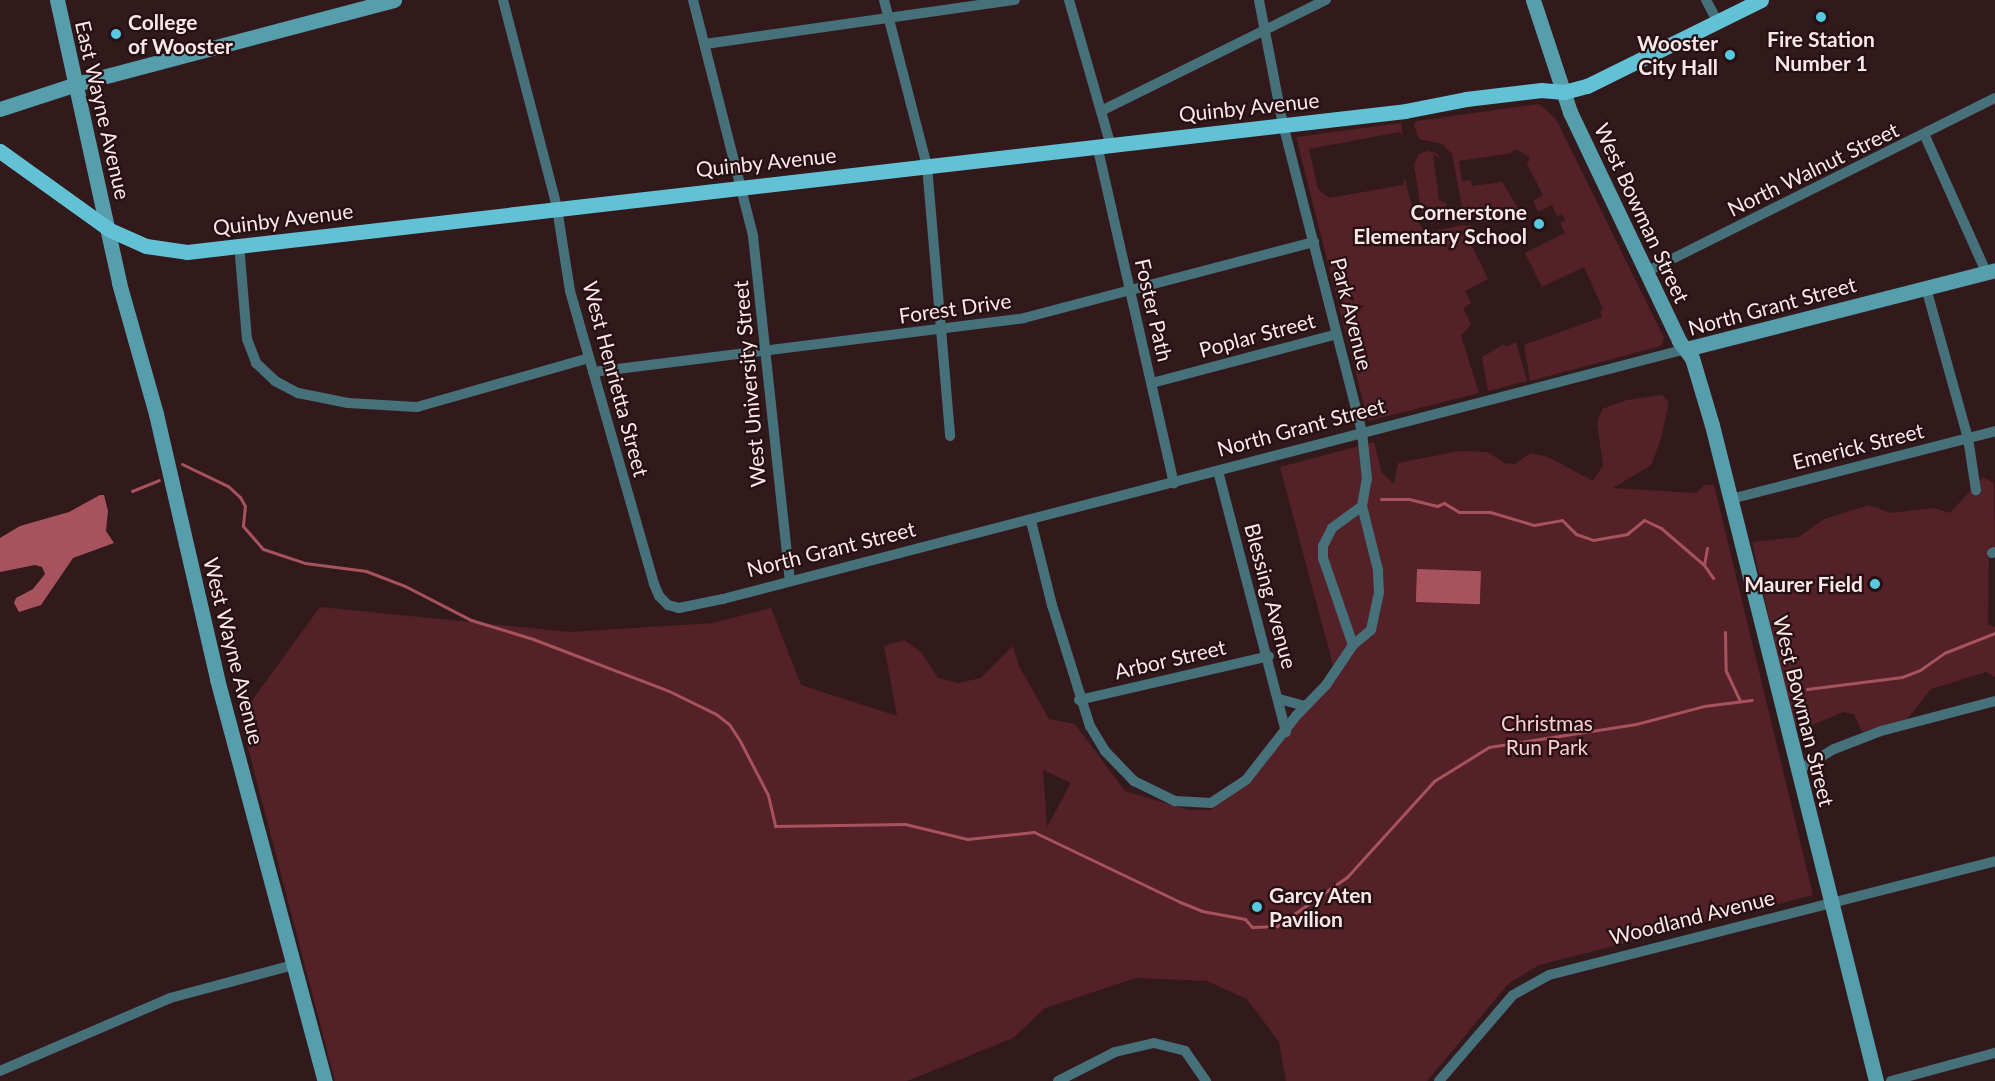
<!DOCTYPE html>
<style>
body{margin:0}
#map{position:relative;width:1995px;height:1081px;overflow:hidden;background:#321a1c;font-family:Lato,sans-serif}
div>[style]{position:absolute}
.green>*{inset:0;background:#532127}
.water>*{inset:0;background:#a7535d;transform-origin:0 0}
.stream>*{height:3px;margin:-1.5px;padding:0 1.5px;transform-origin:1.5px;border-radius:1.5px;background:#a7535d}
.street>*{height:10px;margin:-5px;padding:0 5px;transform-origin:5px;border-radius:5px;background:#46717a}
.secondary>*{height:15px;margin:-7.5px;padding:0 7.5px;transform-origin:7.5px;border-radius:7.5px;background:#579eac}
.primary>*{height:15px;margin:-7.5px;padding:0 7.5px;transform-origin:7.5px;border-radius:7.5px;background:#62c1d4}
.dots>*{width:16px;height:16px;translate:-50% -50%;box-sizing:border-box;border:3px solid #271013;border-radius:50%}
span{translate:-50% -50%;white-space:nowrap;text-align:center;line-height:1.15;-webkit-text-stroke:4.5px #271013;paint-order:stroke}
.poi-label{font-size:21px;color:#fae8e9;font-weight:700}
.left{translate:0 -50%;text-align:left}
.right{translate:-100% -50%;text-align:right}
.street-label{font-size:21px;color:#fae8e9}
.park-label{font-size:21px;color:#fdcccf}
</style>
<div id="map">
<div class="green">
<i style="clip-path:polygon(1539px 104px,1556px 119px,1664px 338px,1661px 346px,1530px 381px,1524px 345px,1602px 317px,1600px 311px,1603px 309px,1584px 267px,1542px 287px,1525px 253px,1565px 233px,1560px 223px,1565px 220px,1562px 214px,1557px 216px,1552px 205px,1538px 212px,1533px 201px,1543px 195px,1527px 164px,1530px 157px,1515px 149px,1512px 153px,1459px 161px,1462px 181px,1471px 180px,1472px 186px,1502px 182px,1518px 208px,1485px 222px,1464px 218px,1452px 154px,1442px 144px,1419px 139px,1414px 125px,1416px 121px)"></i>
<i style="clip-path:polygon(1401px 123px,1403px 137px,1400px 132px,1309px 149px,1318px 189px,1329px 198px,1403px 185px,1405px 178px,1414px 216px,1426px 233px,1463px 225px,1473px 226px,1470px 242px,1488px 279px,1465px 291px,1471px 303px,1463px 308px,1471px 324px,1461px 336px,1479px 393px,1368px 421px,1296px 137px)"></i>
<i style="clip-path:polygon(1428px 151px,1436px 153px,1441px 159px,1433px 154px,1439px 200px,1447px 204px,1445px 215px,1437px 221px,1427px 218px,1421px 211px,1414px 164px,1419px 154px)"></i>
<i style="clip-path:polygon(1516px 342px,1527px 381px,1488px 391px,1482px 357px,1504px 344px,1506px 347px)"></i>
<i style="clip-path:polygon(evenodd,1662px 395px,1669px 402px,1660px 442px,1651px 465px,1613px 488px,1696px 493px,1705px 485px,1714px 485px,1813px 895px,1539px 965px,1508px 984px,1427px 1081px,1286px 1081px,1279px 1042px,1247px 999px,1207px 981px,1136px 978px,1045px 1008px,1013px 1038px,907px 1081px,335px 1081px,240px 717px,320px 607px,570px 632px,713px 623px,771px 608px,801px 685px,897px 716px,884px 646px,904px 640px,921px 652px,938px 678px,958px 683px,981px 678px,1013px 646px,1019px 666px,1049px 719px,1075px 724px,1125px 791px,1189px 810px,1211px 810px,1246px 780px,1336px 676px,1280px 467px,1374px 442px,1382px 473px,1394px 484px,1398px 463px,1459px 451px,1488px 452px,1504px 463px,1515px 464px,1530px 453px,1548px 457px,1593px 481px,1603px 465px,1597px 423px,1602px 409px,1627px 400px,1662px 395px,1043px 770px,1071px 783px,1047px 827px,1047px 826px,1043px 770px)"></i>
<i style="clip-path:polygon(1983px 477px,1994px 483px,1995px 549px,1989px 551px,1988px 624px,1995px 627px,1995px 677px,1986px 672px,1931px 689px,1907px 719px,1862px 732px,1854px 714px,1843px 712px,1803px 729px,1793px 725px,1752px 542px,1799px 537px,1824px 519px,1869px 505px,1891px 513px,1934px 508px,1950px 513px)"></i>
</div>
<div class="water">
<i style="clip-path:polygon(100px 495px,104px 495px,108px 511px,106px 531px,114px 543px,73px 558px,41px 605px,19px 612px,14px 603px,16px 598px,33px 589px,45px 574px,42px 567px,35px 565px,0 572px,0 538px,20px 526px,69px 512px)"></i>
<i style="left:1417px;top:569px;width:64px;height:33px;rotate:2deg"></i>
</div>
<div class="stream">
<i style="left:182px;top:464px;width:51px;rotate:25.6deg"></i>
<i style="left:228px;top:486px;width:16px;rotate:43deg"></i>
<i style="left:240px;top:497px;width:10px;rotate:61deg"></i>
<i style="left:245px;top:506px;width:20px;rotate:96deg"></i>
<i style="left:243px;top:526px;width:30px;rotate:49deg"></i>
<i style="left:263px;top:549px;width:44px;rotate:18.4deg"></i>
<i style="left:305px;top:563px;width:62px;rotate:7.5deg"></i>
<i style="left:366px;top:571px;width:42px;rotate:21deg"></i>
<i style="left:405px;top:586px;width:74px;rotate:27.3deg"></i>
<i style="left:471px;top:620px;width:65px;rotate:17deg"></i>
<i style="left:533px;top:639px;width:146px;rotate:20.9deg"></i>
<i style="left:669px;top:691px;width:52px;rotate:26.1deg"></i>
<i style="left:716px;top:714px;width:16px;rotate:38deg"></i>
<i style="left:729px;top:724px;width:20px;rotate:57deg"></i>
<i style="left:740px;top:741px;width:61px;rotate:62.6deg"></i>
<i style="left:768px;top:795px;width:32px;rotate:77deg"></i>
<i style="left:775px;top:826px;width:130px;rotate:-0.9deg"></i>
<i style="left:905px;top:824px;width:64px;rotate:13.6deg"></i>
<i style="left:967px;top:839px;width:67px;rotate:-6deg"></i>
<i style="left:1034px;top:832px;width:162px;rotate:25.6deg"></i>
<i style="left:1180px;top:902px;width:24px;rotate:22deg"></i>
<i style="left:1202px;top:911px;width:44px;rotate:10.5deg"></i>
<i style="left:1245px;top:919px;width:11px;rotate:49deg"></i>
<i style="left:1252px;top:927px;width:25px;rotate:-2deg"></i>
<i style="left:1277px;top:926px;width:85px;rotate:-35deg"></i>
<i style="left:1347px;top:877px;width:130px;rotate:-47.8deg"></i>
<i style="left:1434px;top:781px;width:65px;rotate:-31.7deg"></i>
<i style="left:1489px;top:747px;width:149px;rotate:-8.9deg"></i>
<i style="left:1636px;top:724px;width:70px;rotate:-14.8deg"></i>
<i style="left:1704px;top:706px;width:48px;rotate:-7.1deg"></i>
<i style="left:132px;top:491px;width:29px;rotate:-22deg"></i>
<i style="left:1381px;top:499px;width:28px"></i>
<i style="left:1409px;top:499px;width:29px;rotate:14deg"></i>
<i style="left:1437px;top:506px;width:8px;rotate:-23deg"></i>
<i style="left:1444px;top:503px;width:17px;rotate:31deg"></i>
<i style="left:1459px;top:512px;width:31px"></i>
<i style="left:1490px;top:512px;width:46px;rotate:16.5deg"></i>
<i style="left:1534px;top:525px;width:28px;rotate:-10deg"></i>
<i style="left:1562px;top:520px;width:20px;rotate:45deg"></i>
<i style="left:1576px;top:534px;width:18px;rotate:19deg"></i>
<i style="left:1593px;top:540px;width:35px;rotate:-10deg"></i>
<i style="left:1627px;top:534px;width:22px;rotate:-39deg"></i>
<i style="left:1644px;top:520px;width:19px;rotate:25deg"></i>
<i style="left:1661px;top:528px;width:57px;rotate:40.7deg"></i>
<i style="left:1707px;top:548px;width:17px;rotate:100deg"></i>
<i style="left:1704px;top:565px;width:16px;rotate:55deg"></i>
<i style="left:1725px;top:632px;width:39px;rotate:89deg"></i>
<i style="left:1726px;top:671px;width:33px;rotate:65deg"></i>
<i style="left:1807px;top:689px;width:96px;rotate:-7.2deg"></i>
<i style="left:1902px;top:677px;width:19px;rotate:-21deg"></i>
<i style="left:1920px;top:670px;width:29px;rotate:-35deg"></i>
<i style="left:1944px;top:653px;width:55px;rotate:-21.4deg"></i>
</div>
<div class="street">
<i style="left:503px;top:0;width:215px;rotate:75.4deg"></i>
<i style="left:557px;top:208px;width:84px;rotate:81.1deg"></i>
<i style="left:570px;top:291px;width:305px;rotate:74deg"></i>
<i style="left:654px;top:584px;width:13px;rotate:67deg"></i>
<i style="left:659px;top:596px;width:13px;rotate:45deg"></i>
<i style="left:668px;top:605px;width:11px;rotate:15deg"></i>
<i style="left:679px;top:608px;width:45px;rotate:-11.6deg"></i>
<i style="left:723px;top:599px;width:995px;rotate:-14.55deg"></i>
<i style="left:693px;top:0;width:244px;rotate:75.7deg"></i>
<i style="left:753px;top:236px;width:347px;rotate:83.9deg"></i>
<i style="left:884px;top:0;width:171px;rotate:75.5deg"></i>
<i style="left:927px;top:166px;width:271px;rotate:85.1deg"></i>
<i style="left:1069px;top:0;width:149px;rotate:74deg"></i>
<i style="left:1706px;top:0;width:24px;rotate:62deg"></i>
<i style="left:705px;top:44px;width:313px;rotate:-8.1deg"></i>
<i style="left:1101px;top:111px;width:251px;rotate:-26.3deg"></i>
<i style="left:1925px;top:136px;width:149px;rotate:65.8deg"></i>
<i style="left:1097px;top:145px;width:347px;rotate:77.2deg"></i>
<i style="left:239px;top:244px;width:95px;rotate:85.2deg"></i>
<i style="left:247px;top:339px;width:26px;rotate:69deg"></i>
<i style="left:256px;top:363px;width:26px;rotate:43deg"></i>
<i style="left:275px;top:381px;width:26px;rotate:28deg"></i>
<i style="left:298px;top:393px;width:51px;rotate:11.3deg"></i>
<i style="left:348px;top:403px;width:69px;rotate:3.3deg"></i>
<i style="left:417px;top:407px;width:179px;rotate:-15.9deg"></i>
<i style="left:1646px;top:272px;width:390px;rotate:-26.5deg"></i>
<i style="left:1926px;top:288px;width:156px;rotate:74.4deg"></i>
<i style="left:1968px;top:438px;width:53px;rotate:81.3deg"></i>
<i style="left:593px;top:372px;width:434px;rotate:-7.1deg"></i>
<i style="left:1024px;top:318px;width:300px;rotate:-14.7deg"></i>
<i style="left:1152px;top:383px;width:191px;rotate:-14.8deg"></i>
<i style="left:1218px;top:471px;width:270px;rotate:75.4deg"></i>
<i style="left:1731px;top:499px;width:273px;rotate:-14.4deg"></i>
<i style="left:1031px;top:521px;width:87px;rotate:76deg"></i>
<i style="left:1052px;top:605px;width:127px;rotate:72.6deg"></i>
<i style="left:1090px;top:726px;width:29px;rotate:59deg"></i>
<i style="left:1105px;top:751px;width:42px;rotate:46deg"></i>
<i style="left:1134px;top:781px;width:46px;rotate:26deg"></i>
<i style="left:1175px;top:801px;width:36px;rotate:3deg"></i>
<i style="left:1211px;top:803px;width:42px;rotate:-33.3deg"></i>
<i style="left:1246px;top:780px;width:81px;rotate:-52deg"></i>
<i style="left:1296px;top:716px;width:43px;rotate:-45.9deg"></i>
<i style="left:1326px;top:685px;width:48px;rotate:-56deg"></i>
<i style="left:1353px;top:645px;width:23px;rotate:-40deg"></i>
<i style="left:1371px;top:630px;width:39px;rotate:-78deg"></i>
<i style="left:1379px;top:592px;width:22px;rotate:-93deg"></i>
<i style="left:1378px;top:570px;width:66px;rotate:-104deg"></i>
<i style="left:1362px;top:506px;width:27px;rotate:-80deg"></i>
<i style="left:1367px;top:479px;width:47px;rotate:-96.1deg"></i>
<i style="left:1362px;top:432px;width:317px;rotate:-104.4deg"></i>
<i style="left:1283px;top:125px;width:127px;rotate:-100.9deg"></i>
<i style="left:1992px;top:553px;width:3px;rotate:-18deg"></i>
<i style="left:1353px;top:645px;width:92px;rotate:-109deg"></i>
<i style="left:1323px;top:558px;width:12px;rotate:-90deg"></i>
<i style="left:1323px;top:546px;width:20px;rotate:-63deg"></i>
<i style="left:1332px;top:528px;width:37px;rotate:-36deg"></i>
<i style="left:1279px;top:699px;width:27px;rotate:15deg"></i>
<i style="left:1079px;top:700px;width:195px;rotate:-13deg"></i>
<i style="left:1797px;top:771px;width:43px;rotate:-30.7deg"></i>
<i style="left:1834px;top:749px;width:50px;rotate:-21deg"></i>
<i style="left:1881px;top:731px;width:118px;rotate:-14.7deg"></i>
<i style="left:0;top:1071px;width:185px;rotate:-23.2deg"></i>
<i style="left:170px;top:998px;width:127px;rotate:-15deg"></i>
<i style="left:1058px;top:1081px;width:64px;rotate:-27deg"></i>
<i style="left:1115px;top:1052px;width:40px;rotate:-13deg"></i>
<i style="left:1154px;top:1043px;width:32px;rotate:14deg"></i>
<i style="left:1185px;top:1051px;width:37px;rotate:55deg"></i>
<i style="left:1439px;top:1081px;width:113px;rotate:-49.3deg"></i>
<i style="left:1513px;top:995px;width:41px;rotate:-29.1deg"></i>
<i style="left:1549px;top:975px;width:460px;rotate:-14.3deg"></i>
<i style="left:1891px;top:1081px;width:108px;rotate:-15.1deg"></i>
</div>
<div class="secondary">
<i style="left:57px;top:0;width:290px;rotate:77.6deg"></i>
<i style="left:119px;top:283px;width:136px;rotate:74.2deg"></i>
<i style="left:156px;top:414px;width:272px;rotate:77deg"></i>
<i style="left:217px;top:679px;width:416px;rotate:75deg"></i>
<i style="left:1533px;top:0;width:118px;rotate:71.7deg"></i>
<i style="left:1570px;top:112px;width:254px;rotate:64.5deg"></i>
<i style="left:1679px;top:341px;width:21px;rotate:53deg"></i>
<i style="left:1692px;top:358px;width:70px;rotate:73.4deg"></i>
<i style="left:1712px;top:425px;width:676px;rotate:75.96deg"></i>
<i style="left:0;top:109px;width:80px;rotate:-18.2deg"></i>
<i style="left:76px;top:84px;width:329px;rotate:-14.8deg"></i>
<i style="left:1686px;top:349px;width:319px;rotate:-14.3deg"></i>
</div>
<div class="primary">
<i style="left:0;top:151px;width:135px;rotate:35.7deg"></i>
<i style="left:110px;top:230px;width:39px;rotate:24deg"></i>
<i style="left:146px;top:246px;width:41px;rotate:8.3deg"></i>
<i style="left:187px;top:252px;width:1226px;rotate:-6.6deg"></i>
<i style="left:1405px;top:111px;width:62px;rotate:-11.1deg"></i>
<i style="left:1466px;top:99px;width:76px;rotate:-6.8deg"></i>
<i style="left:1541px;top:90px;width:23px;rotate:5deg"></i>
<i style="left:1564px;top:92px;width:24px;rotate:-15deg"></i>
<i style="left:1587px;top:86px;width:194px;rotate:-26.3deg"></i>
</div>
<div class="dots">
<i style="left:1821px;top:17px;background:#55cae0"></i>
<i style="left:116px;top:34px;background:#55cae0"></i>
<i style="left:1730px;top:55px;background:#55cae0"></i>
<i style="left:1539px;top:224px;background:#55cae0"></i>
<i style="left:1875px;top:584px;background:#55cae0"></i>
<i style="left:1257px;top:907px;background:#55cae0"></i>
</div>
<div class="poi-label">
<span class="left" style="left:128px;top:34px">College<br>of Wooster</span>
<span style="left:1821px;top:51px">Fire Station<br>Number 1</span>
<span class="right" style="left:1718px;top:55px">Wooster<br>City Hall</span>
<span class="right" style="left:1527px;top:224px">Cornerstone<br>Elementary School</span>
<span class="right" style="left:1863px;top:584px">Maurer Field</span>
<span class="left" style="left:1269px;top:907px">Garcy Aten<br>Pavilion</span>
</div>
<div class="street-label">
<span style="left:1249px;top:107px;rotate:-6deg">Quinby Avenue</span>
<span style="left:103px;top:110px;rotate:77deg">East Wayne Avenue</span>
<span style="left:766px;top:162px;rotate:-6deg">Quinby Avenue</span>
<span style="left:1813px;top:169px;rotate:-26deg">North Walnut Street</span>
<span style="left:1642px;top:213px;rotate:65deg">West Bowman Street</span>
<span style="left:283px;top:219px;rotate:-7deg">Quinby Avenue</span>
<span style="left:1772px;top:306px;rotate:-15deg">North Grant Street</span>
<span style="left:955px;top:308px;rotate:-8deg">Forest Drive</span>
<span style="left:1154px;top:310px;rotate:77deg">Foster Path</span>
<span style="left:1352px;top:314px;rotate:76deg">Park Avenue</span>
<span style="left:1257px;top:335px;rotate:-15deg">Poplar Street</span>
<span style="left:616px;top:379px;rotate:75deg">West Henrietta Street</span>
<span style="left:749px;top:384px;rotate:-95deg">West University Street</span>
<span style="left:1301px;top:427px;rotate:-15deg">North Grant Street</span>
<span style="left:1858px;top:446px;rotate:-14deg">Emerick Street</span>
<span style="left:831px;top:549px;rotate:-14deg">North Grant Street</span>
<span style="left:1271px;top:596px;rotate:75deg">Blessing Avenue</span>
<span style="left:234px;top:651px;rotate:76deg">West Wayne Avenue</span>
<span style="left:1170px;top:659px;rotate:-13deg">Arbor Street</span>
<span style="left:1804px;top:711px;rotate:76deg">West Bowman Street</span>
<span style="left:1692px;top:917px;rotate:-14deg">Woodland Avenue</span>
</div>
<div class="park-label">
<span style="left:1547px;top:735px">Christmas<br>Run Park</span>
</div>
</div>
